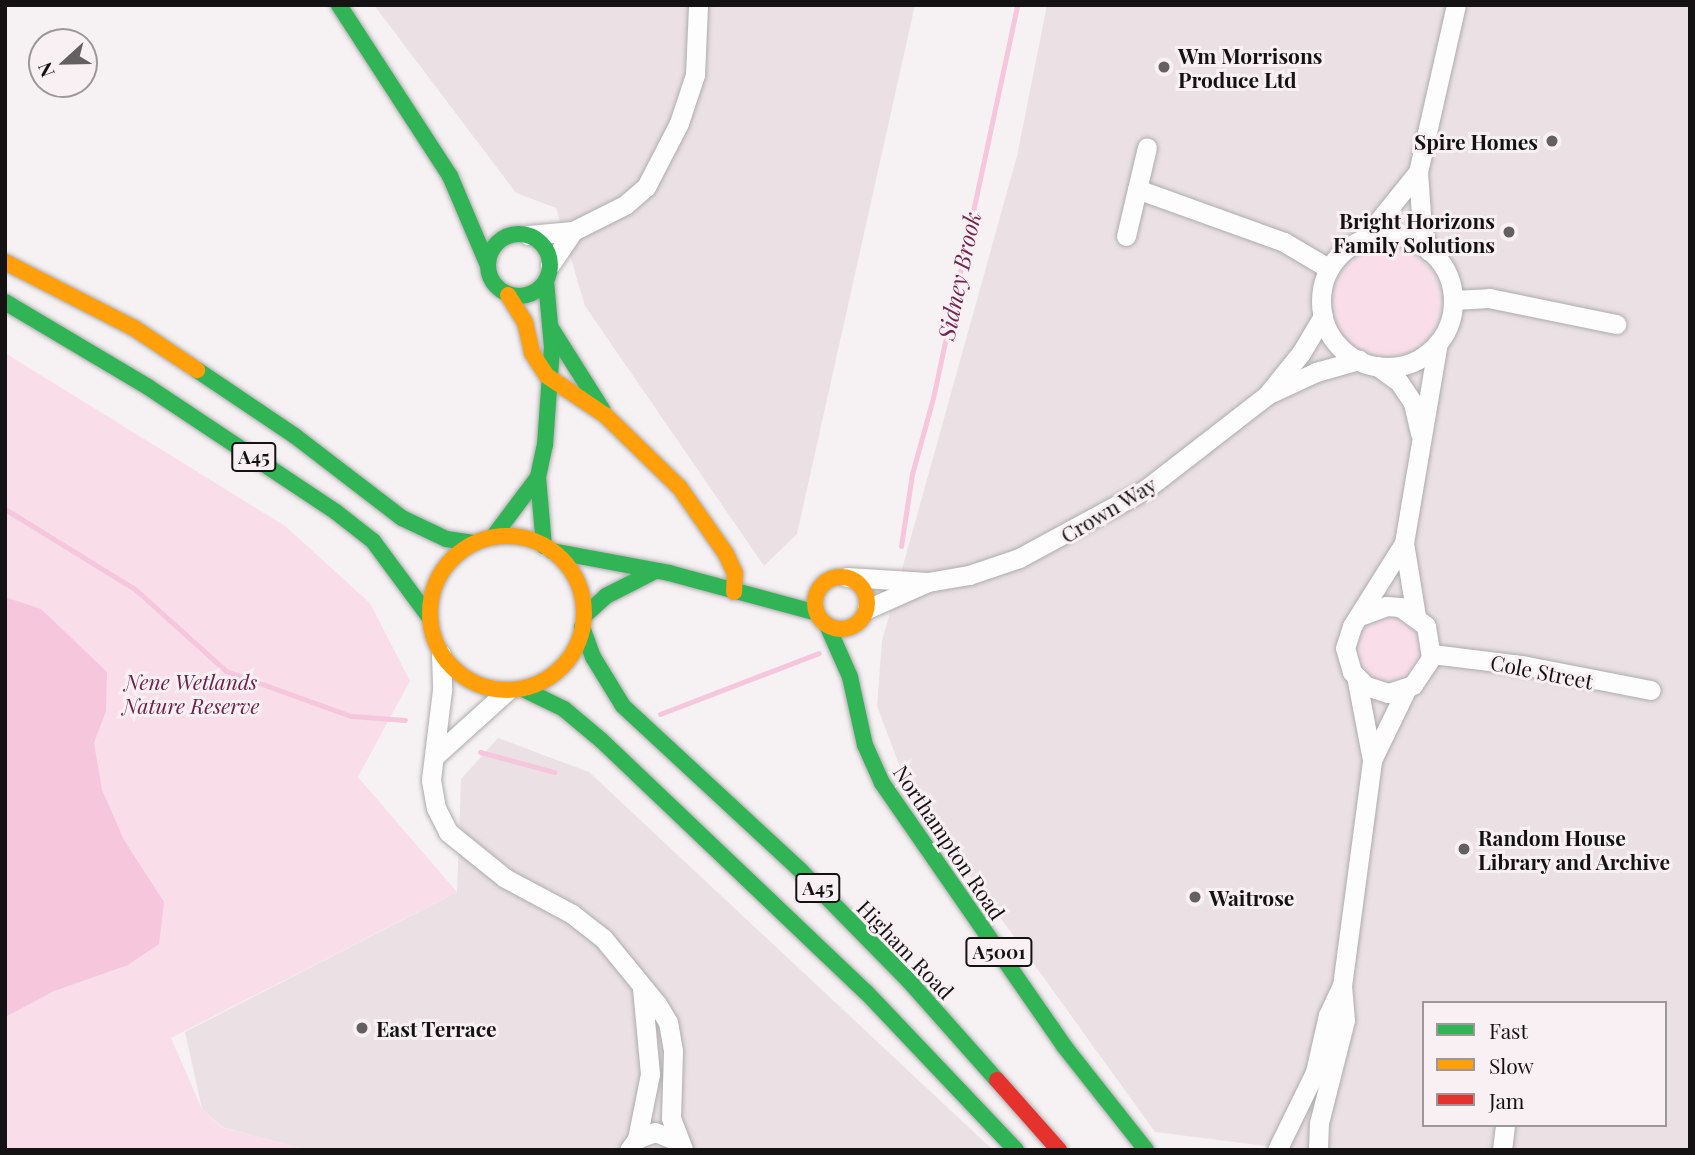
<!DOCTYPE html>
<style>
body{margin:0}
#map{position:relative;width:1695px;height:1155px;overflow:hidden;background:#f6f2f4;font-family:"Playfair Display",serif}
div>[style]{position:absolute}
.built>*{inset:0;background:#ebe1e5}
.green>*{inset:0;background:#f9deea}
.round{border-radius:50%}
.water>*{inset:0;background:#f5c6dc}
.stream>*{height:5px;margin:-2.5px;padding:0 2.5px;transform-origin:2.5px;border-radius:2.5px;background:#f5c6dc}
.roads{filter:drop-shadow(0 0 2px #aeabac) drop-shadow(0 0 2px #aeabac)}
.street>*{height:19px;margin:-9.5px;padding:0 9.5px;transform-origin:9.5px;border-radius:9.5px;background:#fefdfd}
.street>.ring{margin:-9.5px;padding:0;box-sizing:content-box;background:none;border:19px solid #fefdfd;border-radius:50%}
.fast>*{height:16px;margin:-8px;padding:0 8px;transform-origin:8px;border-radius:8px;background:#30b455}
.fast>.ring{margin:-8px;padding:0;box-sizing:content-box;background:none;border:16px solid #30b455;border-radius:50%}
.slow>*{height:16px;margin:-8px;padding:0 8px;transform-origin:8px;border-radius:8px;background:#ff9f0a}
.slow>.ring{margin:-8px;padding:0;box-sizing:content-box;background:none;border:16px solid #ff9f0a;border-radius:50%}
.jam>*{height:16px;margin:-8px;padding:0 8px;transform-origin:8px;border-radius:8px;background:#e5322d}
.dots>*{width:19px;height:19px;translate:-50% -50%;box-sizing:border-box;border:4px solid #f8f0f3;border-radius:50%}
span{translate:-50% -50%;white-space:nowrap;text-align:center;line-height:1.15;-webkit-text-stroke:6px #f8f0f3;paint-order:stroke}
.shield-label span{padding:2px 5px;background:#f8f0f3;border:2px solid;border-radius:5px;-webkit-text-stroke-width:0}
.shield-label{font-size:19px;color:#151213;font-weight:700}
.poi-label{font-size:21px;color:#151213;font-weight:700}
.left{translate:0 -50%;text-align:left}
.right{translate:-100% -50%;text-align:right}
.street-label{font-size:21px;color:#151213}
.park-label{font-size:21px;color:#6c224a;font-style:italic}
.water-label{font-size:23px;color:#70264e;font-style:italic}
.frame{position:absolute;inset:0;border:7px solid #151213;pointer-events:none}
.legend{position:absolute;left:1422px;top:1001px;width:245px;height:126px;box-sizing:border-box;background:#f8f0f3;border:2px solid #9d9799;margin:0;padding:9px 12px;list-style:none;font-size:21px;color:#151213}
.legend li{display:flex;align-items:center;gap:14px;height:35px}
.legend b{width:35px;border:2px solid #9d9799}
.north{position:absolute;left:28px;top:28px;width:70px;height:70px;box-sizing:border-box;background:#f8f0f3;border:2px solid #9d9799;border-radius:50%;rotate:248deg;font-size:19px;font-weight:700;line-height:28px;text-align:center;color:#151213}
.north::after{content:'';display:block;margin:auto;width:24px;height:32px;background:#646062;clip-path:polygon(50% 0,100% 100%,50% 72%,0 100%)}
</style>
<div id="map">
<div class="built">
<i style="clip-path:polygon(374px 5px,915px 5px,797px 534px,764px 566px,585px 306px,556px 208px,516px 193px)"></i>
<i style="clip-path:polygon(evenodd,1047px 5px,1690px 5px,1690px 1150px,1299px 1150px,1155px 1132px,909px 791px,877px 706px,882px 641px,1017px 156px,1047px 5px,1424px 1003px,1665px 1003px,1665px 1125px,1424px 1125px,1424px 1003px)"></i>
<i style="clip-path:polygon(498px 738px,589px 772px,993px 1150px,307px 1150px,222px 1127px,202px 1109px,185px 1032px,457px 892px,461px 779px)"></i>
</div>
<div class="green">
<i class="round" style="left:1334px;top:249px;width:106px;height:106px"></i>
<i style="clip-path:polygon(5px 353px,285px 526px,370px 603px,410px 681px,358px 777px,457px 892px,171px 1038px,202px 1109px,221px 1127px,307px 1150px,5px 1150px)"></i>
<i class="round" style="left:1358px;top:619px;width:62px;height:62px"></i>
</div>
<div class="water">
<i style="clip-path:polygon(5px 597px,41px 609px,107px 672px,106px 711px,94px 743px,102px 790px,124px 840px,164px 902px,159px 944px,128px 965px,54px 991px,5px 1017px)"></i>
</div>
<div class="stream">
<i style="left:5px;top:509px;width:154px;rotate:31.7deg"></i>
<i style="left:136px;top:590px;width:121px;rotate:42deg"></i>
<i style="left:226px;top:671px;width:133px;rotate:19.8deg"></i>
<i style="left:351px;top:716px;width:54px;rotate:4.2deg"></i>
<i style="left:901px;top:546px;width:73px;rotate:-81.3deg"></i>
<i style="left:912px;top:474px;width:79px;rotate:-74.6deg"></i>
<i style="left:933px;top:398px;width:402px;rotate:-77.9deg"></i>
<i style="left:660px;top:714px;width:170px;rotate:-21deg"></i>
<i style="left:480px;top:752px;width:77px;rotate:15.1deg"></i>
</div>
<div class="roads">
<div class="street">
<i style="left:1137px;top:189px;width:156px;rotate:19.8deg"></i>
<i style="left:1284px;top:242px;width:51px;rotate:30.6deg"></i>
<i style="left:528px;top:235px;width:45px;rotate:-5.1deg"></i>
<i style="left:573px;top:231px;width:58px;rotate:-26.6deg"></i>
<i style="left:625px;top:205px;width:28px;rotate:-41deg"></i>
<i style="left:646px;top:187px;width:72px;rotate:-62.7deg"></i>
<i style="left:679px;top:123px;width:51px;rotate:-71.6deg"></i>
<i style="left:695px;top:75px;width:70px;rotate:-87.5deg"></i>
<i class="ring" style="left:1321px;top:235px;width:113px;height:113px"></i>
<i style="left:1126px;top:236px;width:91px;rotate:-76.7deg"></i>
<i style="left:1364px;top:239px;width:86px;rotate:-51.1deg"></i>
<i style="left:1429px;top:251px;width:23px;rotate:-108deg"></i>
<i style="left:1422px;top:229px;width:57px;rotate:-94deg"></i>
<i style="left:1418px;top:172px;width:171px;rotate:-77.2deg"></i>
<i style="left:550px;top:265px;width:41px;rotate:-55.9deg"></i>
<i style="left:1453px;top:300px;width:36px;rotate:-3deg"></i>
<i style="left:1489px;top:298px;width:130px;rotate:11.6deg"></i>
<i style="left:1377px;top:366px;width:27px;rotate:36deg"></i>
<i style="left:1399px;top:382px;width:25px;rotate:56deg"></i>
<i style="left:1413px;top:403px;width:31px;rotate:77deg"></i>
<i style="left:1267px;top:395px;width:54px;rotate:-25.1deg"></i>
<i style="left:1316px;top:372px;width:45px;rotate:-15.6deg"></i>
<i style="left:847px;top:577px;width:80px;rotate:3.6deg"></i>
<i style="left:867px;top:609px;width:67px;rotate:-23.9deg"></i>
<i style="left:928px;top:582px;width:42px;rotate:-9.7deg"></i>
<i style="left:969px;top:575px;width:53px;rotate:-18.8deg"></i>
<i style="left:1019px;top:558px;width:145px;rotate:-28.5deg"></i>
<i style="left:1146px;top:489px;width:153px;rotate:-37.8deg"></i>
<i style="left:1267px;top:395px;width:54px;rotate:-51deg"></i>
<i style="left:1301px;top:353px;width:43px;rotate:-59.3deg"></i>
<i style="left:1363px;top:615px;width:25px;rotate:-21deg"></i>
<i style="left:1386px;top:606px;width:14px;rotate:4deg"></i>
<i style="left:1400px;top:607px;width:32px;rotate:36deg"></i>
<i style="left:1426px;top:626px;width:32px;rotate:81deg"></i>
<i style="left:1431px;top:658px;width:32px;rotate:124deg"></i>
<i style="left:1413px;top:685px;width:26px;rotate:162deg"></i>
<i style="left:1388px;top:693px;width:23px;rotate:-162deg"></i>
<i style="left:1366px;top:686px;width:20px;rotate:-135deg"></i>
<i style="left:1352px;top:672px;width:25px;rotate:-106deg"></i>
<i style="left:1345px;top:648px;width:23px;rotate:-72deg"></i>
<i style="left:1352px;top:626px;width:98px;rotate:-57.9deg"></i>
<i style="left:1416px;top:616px;width:74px;rotate:-99.3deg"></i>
<i style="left:1404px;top:543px;width:203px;rotate:-80.4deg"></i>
<i style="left:441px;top:654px;width:36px;rotate:88deg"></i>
<i style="left:442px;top:690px;width:91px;rotate:97deg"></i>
<i style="left:431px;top:780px;width:28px;rotate:80deg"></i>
<i style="left:436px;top:808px;width:27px;rotate:63deg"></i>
<i style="left:448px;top:832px;width:73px;rotate:38.9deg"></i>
<i style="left:505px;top:878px;width:76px;rotate:28.2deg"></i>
<i style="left:572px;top:914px;width:39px;rotate:38deg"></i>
<i style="left:603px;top:938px;width:85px;rotate:50.7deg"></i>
<i style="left:657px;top:1004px;width:21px;rotate:59deg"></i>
<i style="left:668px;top:1022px;width:29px;rotate:80deg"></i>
<i style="left:673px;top:1051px;width:67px;rotate:91.7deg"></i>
<i style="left:671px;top:1118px;width:34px;rotate:69deg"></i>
<i style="left:1432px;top:654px;width:91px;rotate:7deg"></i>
<i style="left:1522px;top:665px;width:131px;rotate:11deg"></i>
<i style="left:1356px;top:676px;width:86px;rotate:79.2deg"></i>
<i style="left:435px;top:756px;width:97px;rotate:-42.1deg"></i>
<i style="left:637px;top:1139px;width:19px;rotate:-21deg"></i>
<i style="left:655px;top:1132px;width:24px;rotate:22deg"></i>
<i style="left:629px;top:1150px;width:14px;rotate:-54deg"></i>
<i style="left:637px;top:1139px;width:66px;rotate:-78.7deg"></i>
<i style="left:650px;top:1074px;width:86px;rotate:-95.3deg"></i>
<i style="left:1277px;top:1150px;width:87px;rotate:-64deg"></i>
<i style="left:1315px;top:1072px;width:58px;rotate:-77.2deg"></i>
<i style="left:1328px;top:1015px;width:31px;rotate:-65deg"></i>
<i style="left:1318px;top:1150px;width:27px;rotate:-88deg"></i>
<i style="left:1319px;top:1123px;width:106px;rotate:-75.8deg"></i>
<i style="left:1345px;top:1020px;width:34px;rotate:-95deg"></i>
<i style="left:1342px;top:986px;width:228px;rotate:-82.4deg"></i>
<i style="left:1372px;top:760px;width:80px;rotate:-64.1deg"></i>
<i style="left:1502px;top:1150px;width:25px;rotate:-83deg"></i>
</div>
<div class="fast">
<i style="left:339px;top:5px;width:204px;rotate:57deg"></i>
<i style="left:450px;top:176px;width:95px;rotate:67deg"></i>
<i class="ring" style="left:488px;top:234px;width:46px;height:46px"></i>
<i style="left:5px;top:302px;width:166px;rotate:30.7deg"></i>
<i style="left:148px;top:387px;width:226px;rotate:33.6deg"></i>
<i style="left:336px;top:512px;width:47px;rotate:38.1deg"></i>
<i style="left:373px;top:541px;width:96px;rotate:53.5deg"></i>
<i style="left:551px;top:328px;width:96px;rotate:57.8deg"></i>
<i style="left:197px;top:370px;width:118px;rotate:34deg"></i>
<i style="left:295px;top:436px;width:135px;rotate:37.5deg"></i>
<i style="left:402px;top:518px;width:49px;rotate:25.5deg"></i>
<i style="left:446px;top:539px;width:28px;rotate:8deg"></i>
<i style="left:493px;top:537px;width:75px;rotate:-53.1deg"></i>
<i style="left:544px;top:546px;width:69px;rotate:-95deg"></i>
<i style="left:538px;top:477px;width:33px;rotate:-78deg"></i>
<i style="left:545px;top:445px;width:98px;rotate:-85.9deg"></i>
<i style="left:552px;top:347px;width:66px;rotate:-95.2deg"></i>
<i style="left:552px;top:551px;width:119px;rotate:10.6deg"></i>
<i style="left:669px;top:573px;width:153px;rotate:15.1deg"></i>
<i style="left:584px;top:616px;width:30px;rotate:-42deg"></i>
<i style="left:606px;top:596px;width:55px;rotate:-27deg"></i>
<i style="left:827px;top:625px;width:57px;rotate:66.1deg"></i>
<i style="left:850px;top:677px;width:70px;rotate:77.6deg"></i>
<i style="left:865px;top:745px;width:42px;rotate:65.9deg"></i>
<i style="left:882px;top:783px;width:320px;rotate:55.3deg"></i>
<i style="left:1064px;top:1046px;width:132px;rotate:51.7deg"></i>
<i style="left:582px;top:627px;width:32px;rotate:70deg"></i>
<i style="left:593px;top:657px;width:57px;rotate:58.5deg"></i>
<i style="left:623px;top:706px;width:243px;rotate:42.8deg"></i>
<i style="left:801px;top:871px;width:154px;rotate:45.5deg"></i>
<i style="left:909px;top:981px;width:132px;rotate:48.4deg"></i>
<i style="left:523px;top:689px;width:46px;rotate:26deg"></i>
<i style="left:564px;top:709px;width:48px;rotate:40deg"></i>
<i style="left:601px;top:740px;width:366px;rotate:43.6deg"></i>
<i style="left:866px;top:992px;width:218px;rotate:46.5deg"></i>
</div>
<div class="slow">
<i style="left:5px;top:262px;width:145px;rotate:27.1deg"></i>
<i style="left:134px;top:328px;width:76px;rotate:33.7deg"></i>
<i style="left:508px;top:295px;width:32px;rotate:58deg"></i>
<i style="left:525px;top:322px;width:32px;rotate:77deg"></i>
<i style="left:532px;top:353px;width:27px;rotate:57deg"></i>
<i style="left:547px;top:376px;width:70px;rotate:33.9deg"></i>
<i style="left:605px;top:415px;width:105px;rotate:44.2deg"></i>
<i style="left:680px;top:488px;width:80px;rotate:55.1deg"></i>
<i style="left:726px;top:554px;width:21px;rotate:65deg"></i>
<i style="left:735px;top:573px;width:19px;rotate:93deg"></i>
<i class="ring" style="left:430px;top:536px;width:138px;height:138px"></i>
<i class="ring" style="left:815px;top:577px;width:36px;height:36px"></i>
</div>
<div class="jam">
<i style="left:997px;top:1080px;width:94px;rotate:48.5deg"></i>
</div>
</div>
<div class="dots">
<i style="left:1164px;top:67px;background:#646062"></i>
<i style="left:1552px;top:141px;background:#646062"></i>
<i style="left:1509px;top:232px;background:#646062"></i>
<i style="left:1464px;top:849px;background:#646062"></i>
<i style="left:1195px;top:897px;background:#646062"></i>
<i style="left:362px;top:1028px;background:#646062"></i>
</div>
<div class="shield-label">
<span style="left:254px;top:457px">A45</span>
<span style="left:818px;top:888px">A45</span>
<span style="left:999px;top:952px">A5001</span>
</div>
<div class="poi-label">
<span class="left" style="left:1178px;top:67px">Wm Morrisons<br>Produce Ltd</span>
<span class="right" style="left:1538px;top:141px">Spire Homes</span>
<span class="right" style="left:1495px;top:232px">Bright Horizons<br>Family Solutions</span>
<span class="left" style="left:1478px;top:849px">Random House<br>Library and Archive</span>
<span class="left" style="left:1209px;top:897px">Waitrose</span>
<span class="left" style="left:376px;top:1028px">East Terrace</span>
</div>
<div class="street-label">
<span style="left:1108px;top:509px;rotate:-31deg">Crown Way</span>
<span style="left:1542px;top:671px;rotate:11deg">Cole Street</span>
<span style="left:950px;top:842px;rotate:56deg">Northampton Road</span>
<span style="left:906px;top:949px;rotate:46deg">Higham Road</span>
</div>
<div class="park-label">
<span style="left:191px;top:693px">Nene Wetlands<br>Nature Reserve</span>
</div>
<div class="water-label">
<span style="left:959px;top:276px;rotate:-78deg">Sidney Brook</span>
</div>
<div class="frame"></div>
<ul class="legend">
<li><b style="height:9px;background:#30b455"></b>Fast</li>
<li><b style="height:9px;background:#ff9f0a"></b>Slow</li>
<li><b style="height:9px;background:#e5322d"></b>Jam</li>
</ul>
<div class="north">N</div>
</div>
